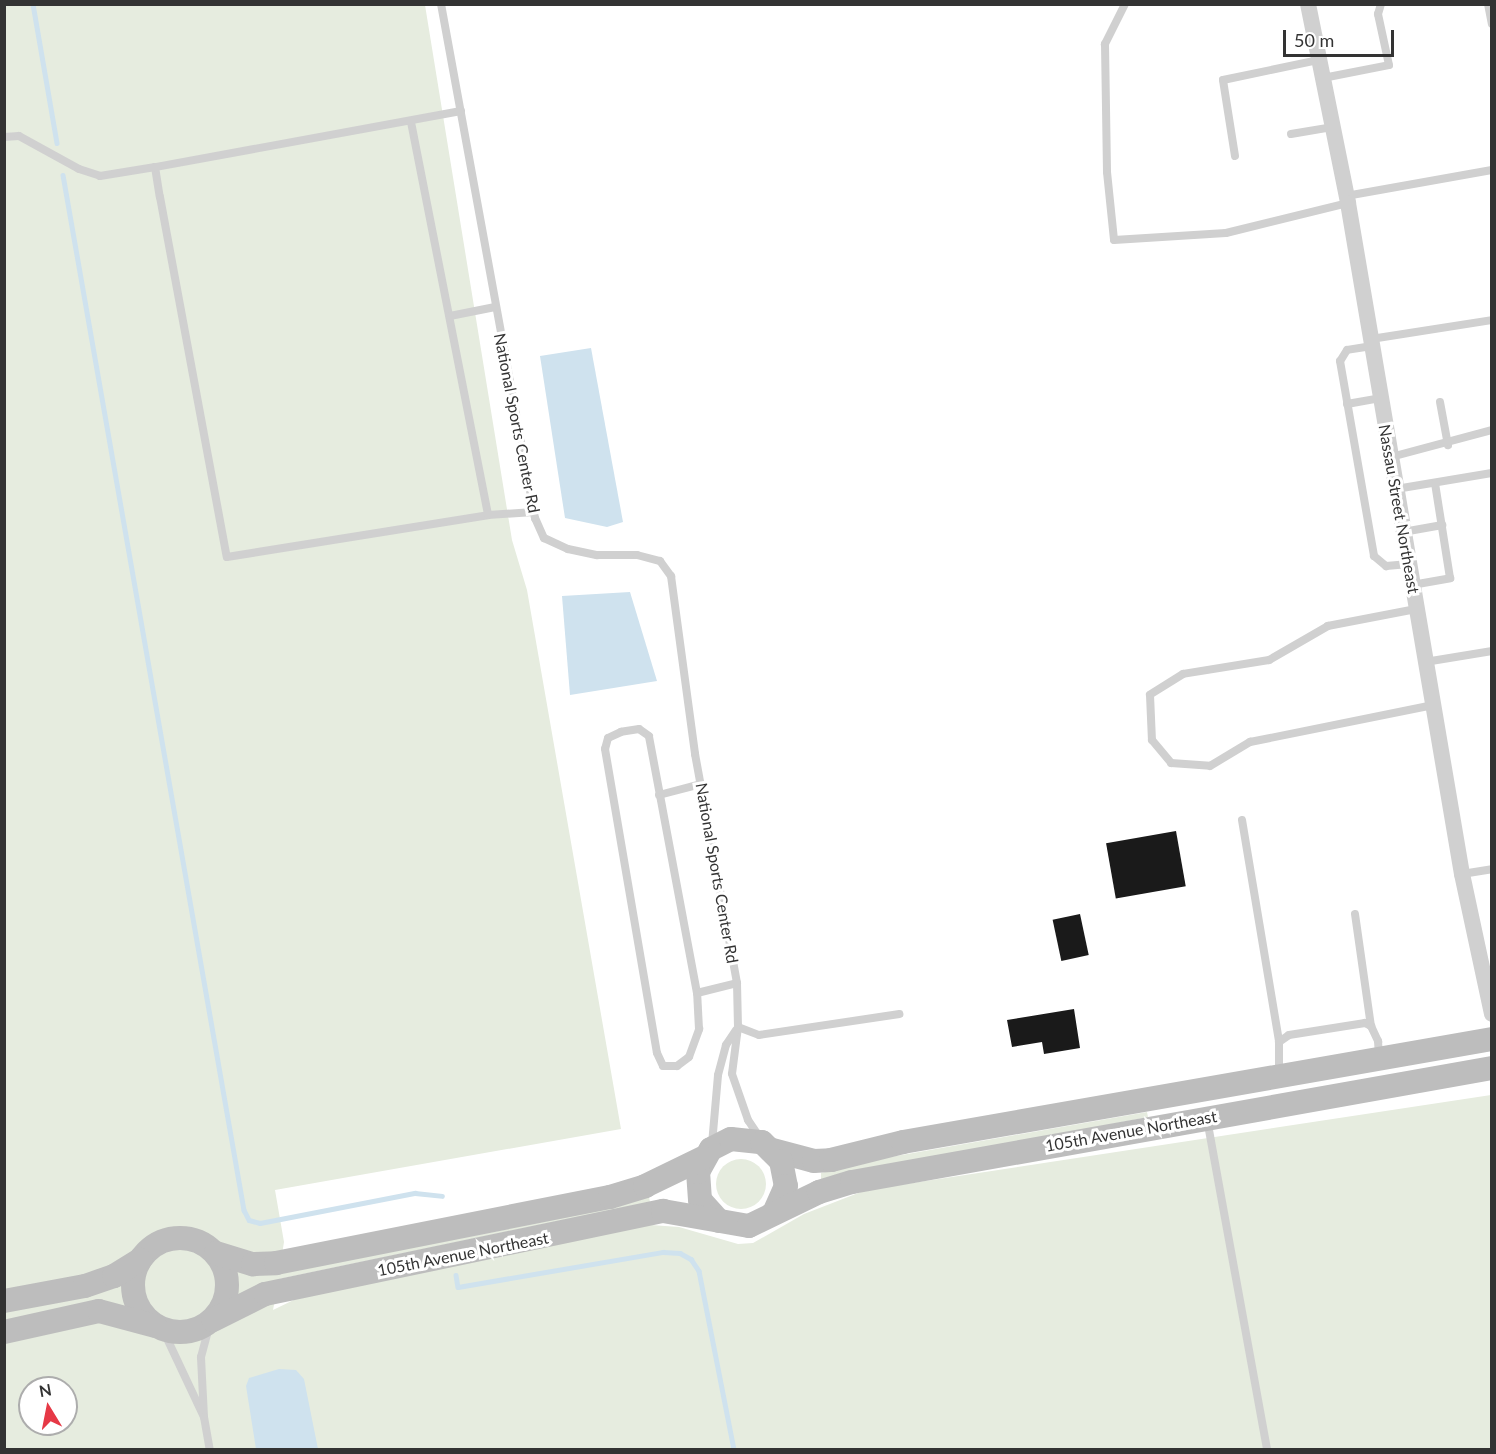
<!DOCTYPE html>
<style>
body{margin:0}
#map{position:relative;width:1496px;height:1454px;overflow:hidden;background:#fff;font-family:Lato,sans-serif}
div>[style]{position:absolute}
.green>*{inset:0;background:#e6ecdf}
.round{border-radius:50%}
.water>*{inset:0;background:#cfe2ee}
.stream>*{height:4.5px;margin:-2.25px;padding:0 2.25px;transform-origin:2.25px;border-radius:2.25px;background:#cfe2ee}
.building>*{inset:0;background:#1a1a1a;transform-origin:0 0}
.lane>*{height:8px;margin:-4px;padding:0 4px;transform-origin:4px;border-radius:4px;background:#d0d0d0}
.street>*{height:16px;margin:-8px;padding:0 8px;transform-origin:8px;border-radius:8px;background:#d0d0d0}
.secondary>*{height:24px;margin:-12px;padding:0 12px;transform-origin:12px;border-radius:12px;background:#bdbdbd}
.secondary>.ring{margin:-12px;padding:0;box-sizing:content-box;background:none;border:24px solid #bdbdbd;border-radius:50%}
span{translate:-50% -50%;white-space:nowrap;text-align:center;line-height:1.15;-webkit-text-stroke:6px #fff;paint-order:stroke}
.street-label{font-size:16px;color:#333}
.frame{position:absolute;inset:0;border:6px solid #333;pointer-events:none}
.north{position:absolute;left:18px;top:1376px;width:60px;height:60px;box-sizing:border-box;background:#fff;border:2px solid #adadad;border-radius:50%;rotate:350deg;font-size:16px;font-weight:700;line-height:24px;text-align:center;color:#333}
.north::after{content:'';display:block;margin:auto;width:21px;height:27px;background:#e63946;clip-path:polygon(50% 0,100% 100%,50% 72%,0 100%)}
.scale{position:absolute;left:1283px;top:30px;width:111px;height:27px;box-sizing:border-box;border:3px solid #333;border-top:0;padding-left:8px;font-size:18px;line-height:21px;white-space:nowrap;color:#333;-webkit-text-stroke:4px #fff;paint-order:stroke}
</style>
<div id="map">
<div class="green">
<i style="clip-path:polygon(evenodd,5px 5px,425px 5px,512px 540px,527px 590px,621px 1129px,275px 1190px,284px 1242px,279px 1273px,503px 1230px,649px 1197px,650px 1202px,279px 1279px,273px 1310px,341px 1277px,651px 1225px,679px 1227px,738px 1244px,753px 1243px,804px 1214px,866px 1190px,1491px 1095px,1491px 1449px,5px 1450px,5px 5px,30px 1388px,66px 1388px,66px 1424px,30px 1424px,30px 1388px)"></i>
<i style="clip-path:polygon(1147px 1112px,1148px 1117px,821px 1180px,821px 1173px,879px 1159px)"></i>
<i class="round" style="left:716px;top:1159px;width:50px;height:50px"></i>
</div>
<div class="water">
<i style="clip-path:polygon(591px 348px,623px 522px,607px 527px,565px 518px,540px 356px)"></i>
<i style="clip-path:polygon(630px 592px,657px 681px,570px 695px,562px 596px)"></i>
<i style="clip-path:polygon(279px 1369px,296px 1370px,304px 1379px,318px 1449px,256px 1449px,246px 1386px,249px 1378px)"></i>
</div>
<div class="stream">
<i style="left:33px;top:4px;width:141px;rotate:80.2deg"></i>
<i style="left:63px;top:175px;width:1051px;rotate:80.08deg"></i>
<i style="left:244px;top:1210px;width:11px;rotate:63deg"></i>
<i style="left:249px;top:1220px;width:11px;rotate:15deg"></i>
<i style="left:260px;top:1223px;width:158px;rotate:-11deg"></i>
<i style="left:415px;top:1193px;width:27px;rotate:6deg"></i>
<i style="left:456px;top:1275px;width:12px;rotate:81deg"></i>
<i style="left:458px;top:1287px;width:208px;rotate:-9.7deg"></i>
<i style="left:663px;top:1252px;width:17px;rotate:3deg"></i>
<i style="left:680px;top:1253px;width:13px;rotate:29deg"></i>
<i style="left:691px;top:1259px;width:14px;rotate:56deg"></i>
<i style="left:699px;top:1271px;width:182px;rotate:78.9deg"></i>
</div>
<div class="building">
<i style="left:1176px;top:831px;width:56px;height:71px;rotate:80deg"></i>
<i style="left:1080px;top:914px;width:42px;height:28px;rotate:78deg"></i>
<i style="clip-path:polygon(1074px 1009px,1080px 1048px,1044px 1054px,1042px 1042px,1012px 1047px,1007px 1020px)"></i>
</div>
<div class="lane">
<i style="left:441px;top:4px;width:523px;rotate:79.64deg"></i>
<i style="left:535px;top:518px;width:22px;rotate:66deg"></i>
<i style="left:544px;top:538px;width:26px;rotate:25deg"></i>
<i style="left:568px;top:549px;width:30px;rotate:12deg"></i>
<i style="left:597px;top:555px;width:40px"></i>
<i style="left:637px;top:555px;width:24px;rotate:15deg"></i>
<i style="left:660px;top:561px;width:19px;rotate:54deg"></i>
<i style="left:671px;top:576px;width:180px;rotate:82.3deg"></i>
<i style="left:695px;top:754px;width:233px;rotate:79.6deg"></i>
<i style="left:737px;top:983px;width:44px;rotate:88.7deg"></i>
<i style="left:738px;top:1027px;width:47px;rotate:97.3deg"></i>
<i style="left:732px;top:1074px;width:49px;rotate:70.8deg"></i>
<i style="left:748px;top:1120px;width:22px;rotate:56deg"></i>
<i style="left:1125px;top:4px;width:45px;rotate:116.6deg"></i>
<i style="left:1105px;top:44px;width:128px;rotate:89.1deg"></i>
<i style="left:1107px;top:172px;width:68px;rotate:84.1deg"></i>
<i style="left:1114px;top:240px;width:112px;rotate:-3.6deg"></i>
<i style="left:1226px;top:233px;width:126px;rotate:-13.8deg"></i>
<i style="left:1488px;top:4px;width:20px;rotate:79deg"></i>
<i style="left:1323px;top:78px;width:67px;rotate:-11.1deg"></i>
<i style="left:1389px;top:65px;width:52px;rotate:-102.2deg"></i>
<i style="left:1378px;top:14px;width:10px;rotate:-73deg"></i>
<i style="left:461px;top:111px;width:311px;rotate:169.6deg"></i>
<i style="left:155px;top:167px;width:30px;rotate:81deg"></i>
<i style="left:160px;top:197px;width:366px;rotate:79.5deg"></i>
<i style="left:227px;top:557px;width:264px;rotate:-9.1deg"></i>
<i style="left:488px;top:515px;width:46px;rotate:-3.7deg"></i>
<i style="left:411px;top:122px;width:400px;rotate:78.9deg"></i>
<i style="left:1291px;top:134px;width:43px;rotate:-9.5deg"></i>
<i style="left:4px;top:137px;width:15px;rotate:-4deg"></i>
<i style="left:19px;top:136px;width:68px;rotate:28.8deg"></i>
<i style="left:79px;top:169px;width:22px;rotate:18deg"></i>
<i style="left:100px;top:176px;width:56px;rotate:-9.3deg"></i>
<i style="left:1235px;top:156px;width:77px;rotate:-99deg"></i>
<i style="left:1223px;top:80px;width:98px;rotate:-11.8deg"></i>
<i style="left:1346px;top:196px;width:148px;rotate:-10.1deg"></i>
<i style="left:450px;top:316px;width:46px;rotate:-11.3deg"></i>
<i style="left:1371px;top:339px;width:122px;rotate:-8.9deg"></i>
<i style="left:1372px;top:346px;width:25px;rotate:171deg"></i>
<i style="left:1347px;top:350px;width:13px;rotate:122deg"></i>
<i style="left:1340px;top:361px;width:198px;rotate:80.1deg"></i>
<i style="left:1374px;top:556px;width:16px;rotate:40deg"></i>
<i style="left:1386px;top:566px;width:23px;rotate:-5deg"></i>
<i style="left:1440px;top:402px;width:44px;rotate:79.5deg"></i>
<i style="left:1347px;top:404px;width:35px;rotate:-10deg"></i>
<i style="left:1391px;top:457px;width:105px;rotate:-15deg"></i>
<i style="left:1396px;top:489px;width:97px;rotate:-9.5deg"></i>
<i style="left:1403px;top:532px;width:40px;rotate:-10deg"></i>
<i style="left:1412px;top:585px;width:39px;rotate:-10deg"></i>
<i style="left:1450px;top:578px;width:96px;rotate:-99deg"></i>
<i style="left:1416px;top:609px;width:90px;rotate:169.1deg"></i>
<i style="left:1328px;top:626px;width:68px;rotate:150deg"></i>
<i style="left:1269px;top:660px;width:87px;rotate:170.8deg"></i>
<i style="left:1183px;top:674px;width:39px;rotate:148deg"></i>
<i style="left:1150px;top:695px;width:45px;rotate:87.5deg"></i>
<i style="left:1152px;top:740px;width:30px;rotate:50deg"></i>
<i style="left:1171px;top:763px;width:39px;rotate:4deg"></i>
<i style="left:1210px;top:766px;width:47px;rotate:-31deg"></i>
<i style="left:1250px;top:742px;width:187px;rotate:-11.4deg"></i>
<i style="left:1425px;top:662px;width:68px;rotate:-9.3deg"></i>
<i style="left:659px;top:795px;width:43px;rotate:-14.7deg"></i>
<i style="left:1242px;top:820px;width:225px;rotate:80.5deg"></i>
<i style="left:1462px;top:874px;width:30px;rotate:-9deg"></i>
<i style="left:1355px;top:914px;width:113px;rotate:81.9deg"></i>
<i style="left:697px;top:993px;width:261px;rotate:-100.6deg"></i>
<i style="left:649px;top:736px;width:12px;rotate:-145deg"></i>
<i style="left:639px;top:729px;width:18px;rotate:171deg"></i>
<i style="left:621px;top:732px;width:14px;rotate:155deg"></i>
<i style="left:608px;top:738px;width:11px;rotate:105deg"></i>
<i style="left:605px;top:749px;width:308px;rotate:80.3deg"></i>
<i style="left:657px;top:1053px;width:14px;rotate:65deg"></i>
<i style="left:663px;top:1066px;width:14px"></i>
<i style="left:677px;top:1066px;width:15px;rotate:-37deg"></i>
<i style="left:689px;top:1057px;width:30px;rotate:-70deg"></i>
<i style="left:699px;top:1029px;width:36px;rotate:-93deg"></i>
<i style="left:697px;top:993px;width:41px;rotate:-14deg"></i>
<i style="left:738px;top:1027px;width:22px;rotate:21deg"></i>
<i style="left:759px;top:1035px;width:142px;rotate:-8.5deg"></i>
<i style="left:1279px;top:1076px;width:34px;rotate:-90deg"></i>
<i style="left:1279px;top:1042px;width:12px;rotate:-35deg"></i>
<i style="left:1289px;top:1035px;width:77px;rotate:-9deg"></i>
<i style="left:1365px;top:1023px;width:7px;rotate:27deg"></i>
<i style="left:1371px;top:1026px;width:17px;rotate:65deg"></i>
<i style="left:1378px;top:1041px;width:14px;rotate:86deg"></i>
<i style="left:1207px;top:1119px;width:336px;rotate:79.7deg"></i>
<i style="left:712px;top:1144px;width:69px;rotate:-85deg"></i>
<i style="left:718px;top:1075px;width:31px;rotate:-75deg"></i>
<i style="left:726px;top:1045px;width:18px;rotate:-56deg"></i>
<i style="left:163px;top:1330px;width:96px;rotate:64.8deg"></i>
<i style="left:204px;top:1417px;width:60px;rotate:-92.9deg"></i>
<i style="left:201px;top:1357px;width:35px;rotate:-75deg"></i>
<i style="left:204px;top:1417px;width:34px;rotate:80deg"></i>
</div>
<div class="street">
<i style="left:1308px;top:4px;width:203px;rotate:78.6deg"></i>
<i style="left:1348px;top:203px;width:681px;rotate:80.36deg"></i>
<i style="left:1462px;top:874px;width:143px;rotate:77.9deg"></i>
</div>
<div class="secondary">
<i style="left:773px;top:1150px;width:42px;rotate:15deg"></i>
<i style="left:814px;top:1161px;width:17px;rotate:-3deg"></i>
<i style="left:831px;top:1160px;width:74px;rotate:-14deg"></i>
<i style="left:903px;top:1142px;width:598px;rotate:-9.92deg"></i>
<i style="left:719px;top:1221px;width:28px;rotate:-132deg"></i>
<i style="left:700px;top:1200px;width:28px;rotate:-94deg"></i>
<i style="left:698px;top:1172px;width:26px;rotate:-61deg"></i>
<i style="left:711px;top:1149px;width:22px;rotate:-27deg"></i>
<i style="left:731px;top:1139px;width:31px;rotate:6deg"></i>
<i style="left:762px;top:1142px;width:27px;rotate:45deg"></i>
<i style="left:781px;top:1161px;width:25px;rotate:79deg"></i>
<i style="left:786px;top:1186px;width:27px;rotate:114deg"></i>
<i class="ring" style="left:133px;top:1238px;width:70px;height:70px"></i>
<i style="left:216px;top:1253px;width:39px;rotate:17deg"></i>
<i style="left:253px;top:1264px;width:23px;rotate:-2deg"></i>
<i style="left:276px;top:1263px;width:340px;rotate:-11.2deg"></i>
<i style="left:610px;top:1197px;width:37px;rotate:-17deg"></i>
<i style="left:645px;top:1186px;width:64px;rotate:-25.8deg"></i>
<i style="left:4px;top:1301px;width:82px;rotate:-10.5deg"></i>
<i style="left:85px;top:1286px;width:31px;rotate:-19deg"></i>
<i style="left:114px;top:1276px;width:31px;rotate:-32deg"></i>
<i style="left:213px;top:1320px;width:58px;rotate:-26.6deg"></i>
<i style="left:265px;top:1294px;width:407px;rotate:-11.8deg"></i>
<i style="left:663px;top:1211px;width:87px;rotate:9.9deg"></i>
<i style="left:749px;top:1226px;width:78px;rotate:-25.9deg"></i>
<i style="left:819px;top:1192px;width:34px;rotate:-17deg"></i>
<i style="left:852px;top:1182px;width:650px;rotate:-10.1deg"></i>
<i style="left:4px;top:1332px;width:97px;rotate:-12.5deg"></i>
<i style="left:99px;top:1311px;width:58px;rotate:15deg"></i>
</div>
<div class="street-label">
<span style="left:517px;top:423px;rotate:79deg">National Sports Center Rd</span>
<span style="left:1399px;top:509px;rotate:80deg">Nassau Street Northeast</span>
<span style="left:717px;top:873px;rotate:80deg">National Sports Center Rd</span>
<span style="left:1131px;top:1131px;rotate:-10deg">105th Avenue Northeast</span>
<span style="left:463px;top:1254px;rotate:-11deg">105th Avenue Northeast</span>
</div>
<div class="frame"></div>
<div class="north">N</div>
<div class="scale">50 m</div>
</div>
